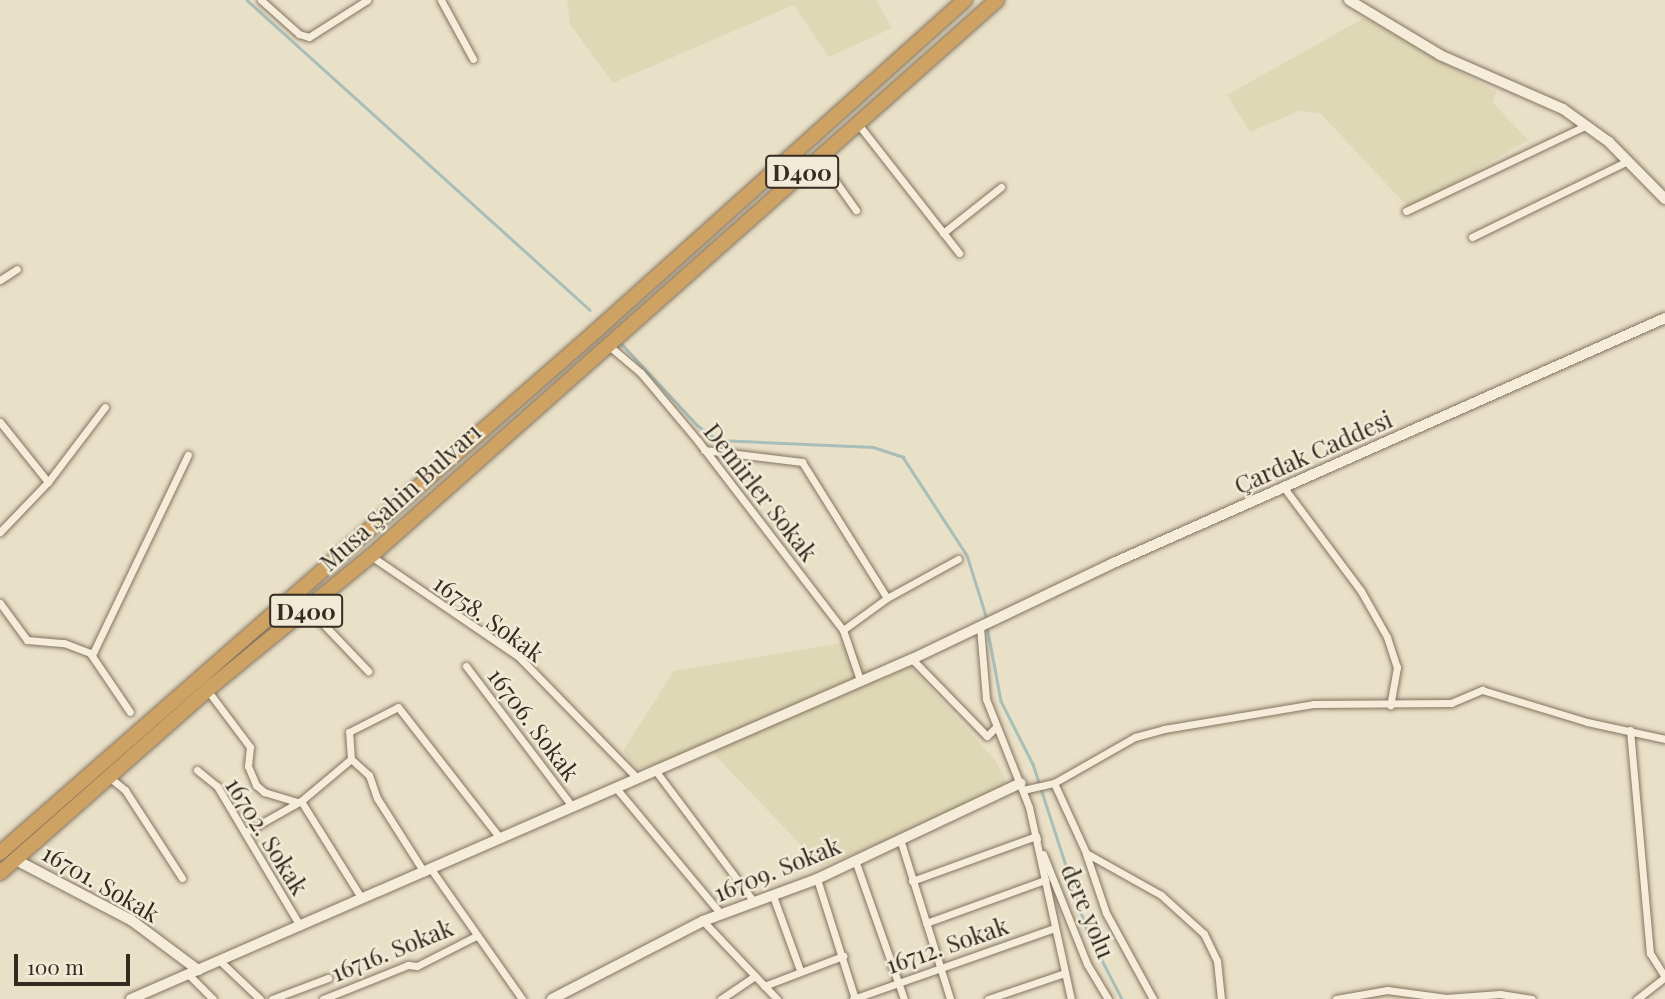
<!DOCTYPE html>
<meta charset="utf-8">
<style>
body{margin:0}
#map{position:relative;width:1665px;height:999px;overflow:hidden;background:#e9e0c8;font-family:"Playfair Display",serif}
div>[style]{position:absolute}
.farmland>*{inset:0;background:#ded8b6}
.stream>*{height:2.5px;margin:-1.25px;padding:0 1.25px;transform-origin:1.25px;border-radius:1.25px;background:#a8beb8}
.roads{filter:drop-shadow(0 0 2px #83735f) drop-shadow(0 0 2px #83735f)}
.street>*{height:7px;margin:-3.5px;padding:0 3.5px;transform-origin:3.5px;border-radius:3.5px;background:#f5edda}
.secondary>*{height:10px;margin:-5px;padding:0 5px;transform-origin:5px;border-radius:5px;background:#f5edda}
.highway>*{height:14px;margin:-7px;padding:0 7px;transform-origin:7px;border-radius:7px;background:#cea263}
span{translate:-50% -50%;white-space:nowrap;text-align:center;line-height:1.15;-webkit-text-stroke:5px #f1ead6;paint-order:stroke}
.shield-label span{padding:2px 5px;background:#f1ead6;border:2px solid;border-radius:5px;-webkit-text-stroke-width:0}
.shield-label{font-size:23px;color:#352b21;font-weight:700}
.street-label{font-size:24px;color:#352b21}
.scale{position:absolute;left:14px;top:954px;width:116px;height:32px;box-sizing:border-box;border:4px solid #352b21;border-top:0;padding-left:9px;font-size:21px;line-height:24px;white-space:nowrap;color:#352b21;-webkit-text-stroke:5px #f1ead6;paint-order:stroke}
</style>
<div id="map">
<div class="farmland">
<i style="clip-path:polygon(567px 0,876px 0,892px 28px,829px 57px,794px 5px,613px 83px,570px 24px)"></i>
<i style="clip-path:polygon(1364px 18px,1496px 92px,1493px 103px,1528px 140px,1410px 209px,1320px 113px,1299px 111px,1250px 132px,1227px 95px)"></i>
<i style="clip-path:polygon(849px 642px,878px 681px,910px 666px,996px 761px,1012px 794px,821px 866px,712px 752px,636px 769px,623px 751px,674px 671px)"></i>
</div>
<div class="stream">
<i style="left:247px;top:0;width:462px;rotate:42.1deg"></i>
<i style="left:620px;top:342px;width:113px;rotate:47.1deg"></i>
<i style="left:697px;top:425px;width:26px;rotate:36deg"></i>
<i style="left:718px;top:440px;width:155px;rotate:2.6deg"></i>
<i style="left:873px;top:447px;width:32px;rotate:18deg"></i>
<i style="left:903px;top:457px;width:117px;rotate:56.9deg"></i>
<i style="left:967px;top:555px;width:67px;rotate:72.6deg"></i>
<i style="left:987px;top:626px;width:76px;rotate:79.4deg"></i>
<i style="left:1001px;top:701px;width:71px;rotate:63.1deg"></i>
<i style="left:1033px;top:764px;width:178px;rotate:72deg"></i>
<i style="left:1088px;top:933px;width:74px;rotate:62.7deg"></i>
</div>
<div class="roads">
<div class="street">
<i style="left:261px;top:0;width:51px;rotate:41.8deg"></i>
<i style="left:299px;top:34px;width:10px;rotate:17deg"></i>
<i style="left:309px;top:37px;width:69px;rotate:-32.5deg"></i>
<i style="left:441px;top:0;width:67px;rotate:61.5deg"></i>
<i style="left:858px;top:124px;width:164px;rotate:51.9deg"></i>
<i style="left:819px;top:158px;width:64px;rotate:54.6deg"></i>
<i style="left:1406px;top:211px;width:200px;rotate:-25.4deg"></i>
<i style="left:943px;top:233px;width:74px;rotate:-38.4deg"></i>
<i style="left:1472px;top:237px;width:174px;rotate:-26deg"></i>
<i style="left:0;top:280px;width:20px;rotate:-33deg"></i>
<i style="left:608px;top:345px;width:43px;rotate:40.3deg"></i>
<i style="left:641px;top:373px;width:89px;rotate:50deg"></i>
<i style="left:698px;top:441px;width:238px;rotate:52.5deg"></i>
<i style="left:843px;top:630px;width:53px;rotate:71.2deg"></i>
<i style="left:0;top:422px;width:77px;rotate:51.3deg"></i>
<i style="left:704px;top:450px;width:99px;rotate:7deg"></i>
<i style="left:802px;top:462px;width:160px;rotate:58deg"></i>
<i style="left:1285px;top:489px;width:127px;rotate:53.3deg"></i>
<i style="left:1361px;top:591px;width:53px;rotate:60.5deg"></i>
<i style="left:1387px;top:637px;width:32px;rotate:72deg"></i>
<i style="left:1397px;top:667px;width:39px;rotate:100deg"></i>
<i style="left:0;top:532px;width:69px;rotate:-46.2deg"></i>
<i style="left:48px;top:482px;width:94px;rotate:-52.8deg"></i>
<i style="left:371px;top:556px;width:179px;rotate:34.3deg"></i>
<i style="left:519px;top:657px;width:169px;rotate:45.7deg"></i>
<i style="left:0;top:603px;width:46px;rotate:53.9deg"></i>
<i style="left:27px;top:640px;width:37px;rotate:5deg"></i>
<i style="left:64px;top:643px;width:28px;rotate:21deg"></i>
<i style="left:90px;top:653px;width:71px;rotate:55.9deg"></i>
<i style="left:309px;top:609px;width:86px;rotate:46.4deg"></i>
<i style="left:980px;top:627px;width:72px;rotate:85.2deg"></i>
<i style="left:986px;top:699px;width:116px;rotate:68.3deg"></i>
<i style="left:1029px;top:807px;width:197px;rotate:77.7deg"></i>
<i style="left:843px;top:630px;width:54px;rotate:-36deg"></i>
<i style="left:887px;top:598px;width:81px;rotate:-28.8deg"></i>
<i style="left:92px;top:655px;width:222px;rotate:-64.4deg"></i>
<i style="left:912px;top:659px;width:107px;rotate:45.8deg"></i>
<i style="left:987px;top:736px;width:13px;rotate:-45deg"></i>
<i style="left:466px;top:666px;width:176px;rotate:52.9deg"></i>
<i style="left:208px;top:691px;width:70px;rotate:53.1deg"></i>
<i style="left:250px;top:747px;width:19px;rotate:96deg"></i>
<i style="left:248px;top:766px;width:21px;rotate:67deg"></i>
<i style="left:256px;top:785px;width:11px;rotate:41deg"></i>
<i style="left:264px;top:792px;width:34px;rotate:17deg"></i>
<i style="left:1630px;top:730px;width:224px;rotate:84.9deg"></i>
<i style="left:1650px;top:953px;width:28px;rotate:58deg"></i>
<i style="left:1665px;top:977px;width:36px;rotate:142deg"></i>
<i style="left:351px;top:759px;width:24px;rotate:42deg"></i>
<i style="left:369px;top:775px;width:24px;rotate:71deg"></i>
<i style="left:377px;top:798px;width:88px;rotate:57.6deg"></i>
<i style="left:197px;top:770px;width:26px;rotate:39deg"></i>
<i style="left:217px;top:786px;width:163px;rotate:59.3deg"></i>
<i style="left:655px;top:770px;width:166px;rotate:53.1deg"></i>
<i style="left:109px;top:777px;width:21px;rotate:39deg"></i>
<i style="left:125px;top:790px;width:105px;rotate:57.1deg"></i>
<i style="left:1054px;top:783px;width:77px;rotate:65.4deg"></i>
<i style="left:1086px;top:853px;width:86px;rotate:29.2deg"></i>
<i style="left:1161px;top:895px;width:58px;rotate:42.2deg"></i>
<i style="left:1204px;top:934px;width:30px;rotate:64deg"></i>
<i style="left:1217px;top:961px;width:38px;rotate:84deg"></i>
<i style="left:616px;top:788px;width:164px;rotate:50.2deg"></i>
<i style="left:1023px;top:790px;width:32px;rotate:-13deg"></i>
<i style="left:1054px;top:783px;width:93px;rotate:-29.6deg"></i>
<i style="left:1135px;top:737px;width:30px;rotate:-15deg"></i>
<i style="left:1164px;top:729px;width:151px;rotate:-9.5deg"></i>
<i style="left:1313px;top:704px;width:138px;rotate:-0.4deg"></i>
<i style="left:1451px;top:703px;width:34px;rotate:-23deg"></i>
<i style="left:1482px;top:690px;width:110px;rotate:16.9deg"></i>
<i style="left:1587px;top:722px;width:80px;rotate:12.3deg"></i>
<i style="left:301px;top:801px;width:115px;rotate:58.1deg"></i>
<i style="left:246px;top:832px;width:63px;rotate:-29.4deg"></i>
<i style="left:301px;top:801px;width:65px;rotate:-40deg"></i>
<i style="left:351px;top:759px;width:27px;rotate:-94deg"></i>
<i style="left:349px;top:732px;width:55px;rotate:-27deg"></i>
<i style="left:398px;top:707px;width:166px;rotate:52.1deg"></i>
<i style="left:900px;top:839px;width:168px;rotate:72.6deg"></i>
<i style="left:1043px;top:854px;width:118px;rotate:68.2deg"></i>
<i style="left:1087px;top:964px;width:41px;rotate:59deg"></i>
<i style="left:1086px;top:854px;width:62px;rotate:71.3deg"></i>
<i style="left:1106px;top:913px;width:98px;rotate:61.3deg"></i>
<i style="left:855px;top:860px;width:147px;rotate:70.6deg"></i>
<i style="left:431px;top:869px;width:159px;rotate:55deg"></i>
<i style="left:817px;top:879px;width:126px;rotate:72.4deg"></i>
<i style="left:912px;top:881px;width:132px;rotate:-19.9deg"></i>
<i style="left:1036px;top:836px;width:3px;rotate:72deg"></i>
<i style="left:773px;top:896px;width:79px;rotate:70deg"></i>
<i style="left:703px;top:921px;width:108px;rotate:46.5deg"></i>
<i style="left:926px;top:923px;width:127px;rotate:-19.9deg"></i>
<i style="left:220px;top:961px;width:55px;rotate:43.5deg"></i>
<i style="left:188px;top:974px;width:35px;rotate:45deg"></i>
<i style="left:764px;top:986px;width:85px;rotate:-20.8deg"></i>
<i style="left:272px;top:999px;width:60px;rotate:-20.6deg"></i>
<i style="left:323px;top:999px;width:92px;rotate:-21.8deg"></i>
<i style="left:408px;top:965px;width:9px;rotate:6deg"></i>
<i style="left:417px;top:966px;width:66px;rotate:-27deg"></i>
<i style="left:721px;top:999px;width:41px;rotate:-34.1deg"></i>
<i style="left:853px;top:999px;width:214px;rotate:-19.4deg"></i>
<i style="left:988px;top:999px;width:81px;rotate:-18.7deg"></i>
<i style="left:1336px;top:999px;width:52px;rotate:-10deg"></i>
<i style="left:1387px;top:990px;width:60px;rotate:7.7deg"></i>
<i style="left:1446px;top:998px;width:54px;rotate:-4.2deg"></i>
<i style="left:1500px;top:994px;width:32px;rotate:9deg"></i>
</div>
<div class="secondary">
<i style="left:1349px;top:0;width:106px;rotate:31.1deg"></i>
<i style="left:1440px;top:55px;width:134px;rotate:23.7deg"></i>
<i style="left:1563px;top:109px;width:57px;rotate:35.7deg"></i>
<i style="left:1609px;top:142px;width:80px;rotate:45.5deg"></i>
<i style="left:16px;top:860px;width:130px;rotate:27.6deg"></i>
<i style="left:131px;top:920px;width:84px;rotate:36.7deg"></i>
<i style="left:131px;top:999px;width:852px;rotate:-23.53deg"></i>
<i style="left:912px;top:659px;width:221px;rotate:-25.5deg"></i>
<i style="left:1111px;top:564px;width:606px;rotate:-23.94deg"></i>
<i style="left:552px;top:999px;width:170px;rotate:-27.3deg"></i>
<i style="left:703px;top:921px;width:121px;rotate:-20.2deg"></i>
<i style="left:817px;top:879px;width:225px;rotate:-25.2deg"></i>
</div>
<div class="highway">
<i style="left:0;top:853px;width:792px;rotate:-41.21deg"></i>
<i style="left:596px;top:331px;width:496px;rotate:-41.9deg"></i>
<i style="left:0;top:873px;width:283px;rotate:-41.4deg"></i>
<i style="left:212px;top:686px;width:205px;rotate:-39.3deg"></i>
<i style="left:371px;top:556px;width:837px;rotate:-41.61deg"></i>
</div>
</div>
<div class="shield-label">
<span style="left:802px;top:172px">D400</span>
<span style="left:306px;top:611px">D400</span>
</div>
<div class="street-label">
<span style="left:1313px;top:452px;rotate:-24deg">Çardak Caddesi</span>
<span style="left:761px;top:492px;rotate:52deg">Demirler Sokak</span>
<span style="left:400px;top:497px;rotate:-42deg">Musa Şahin Bulvarı</span>
<span style="left:489px;top:618px;rotate:36deg">16758. Sokak</span>
<span style="left:534px;top:724px;rotate:53deg">16706. Sokak</span>
<span style="left:267px;top:836px;rotate:58deg">16702. Sokak</span>
<span style="left:777px;top:869px;rotate:-22deg">16709. Sokak</span>
<span style="left:101px;top:883px;rotate:30deg">16701. Sokak</span>
<span style="left:1088px;top:911px;rotate:67deg">dere yolu</span>
<span style="left:947px;top:945px;rotate:-19deg">16712. Sokak</span>
<span style="left:392px;top:950px;rotate:-22deg">16716. Sokak</span>
</div>
<div class="scale">100 m</div>
</div>
